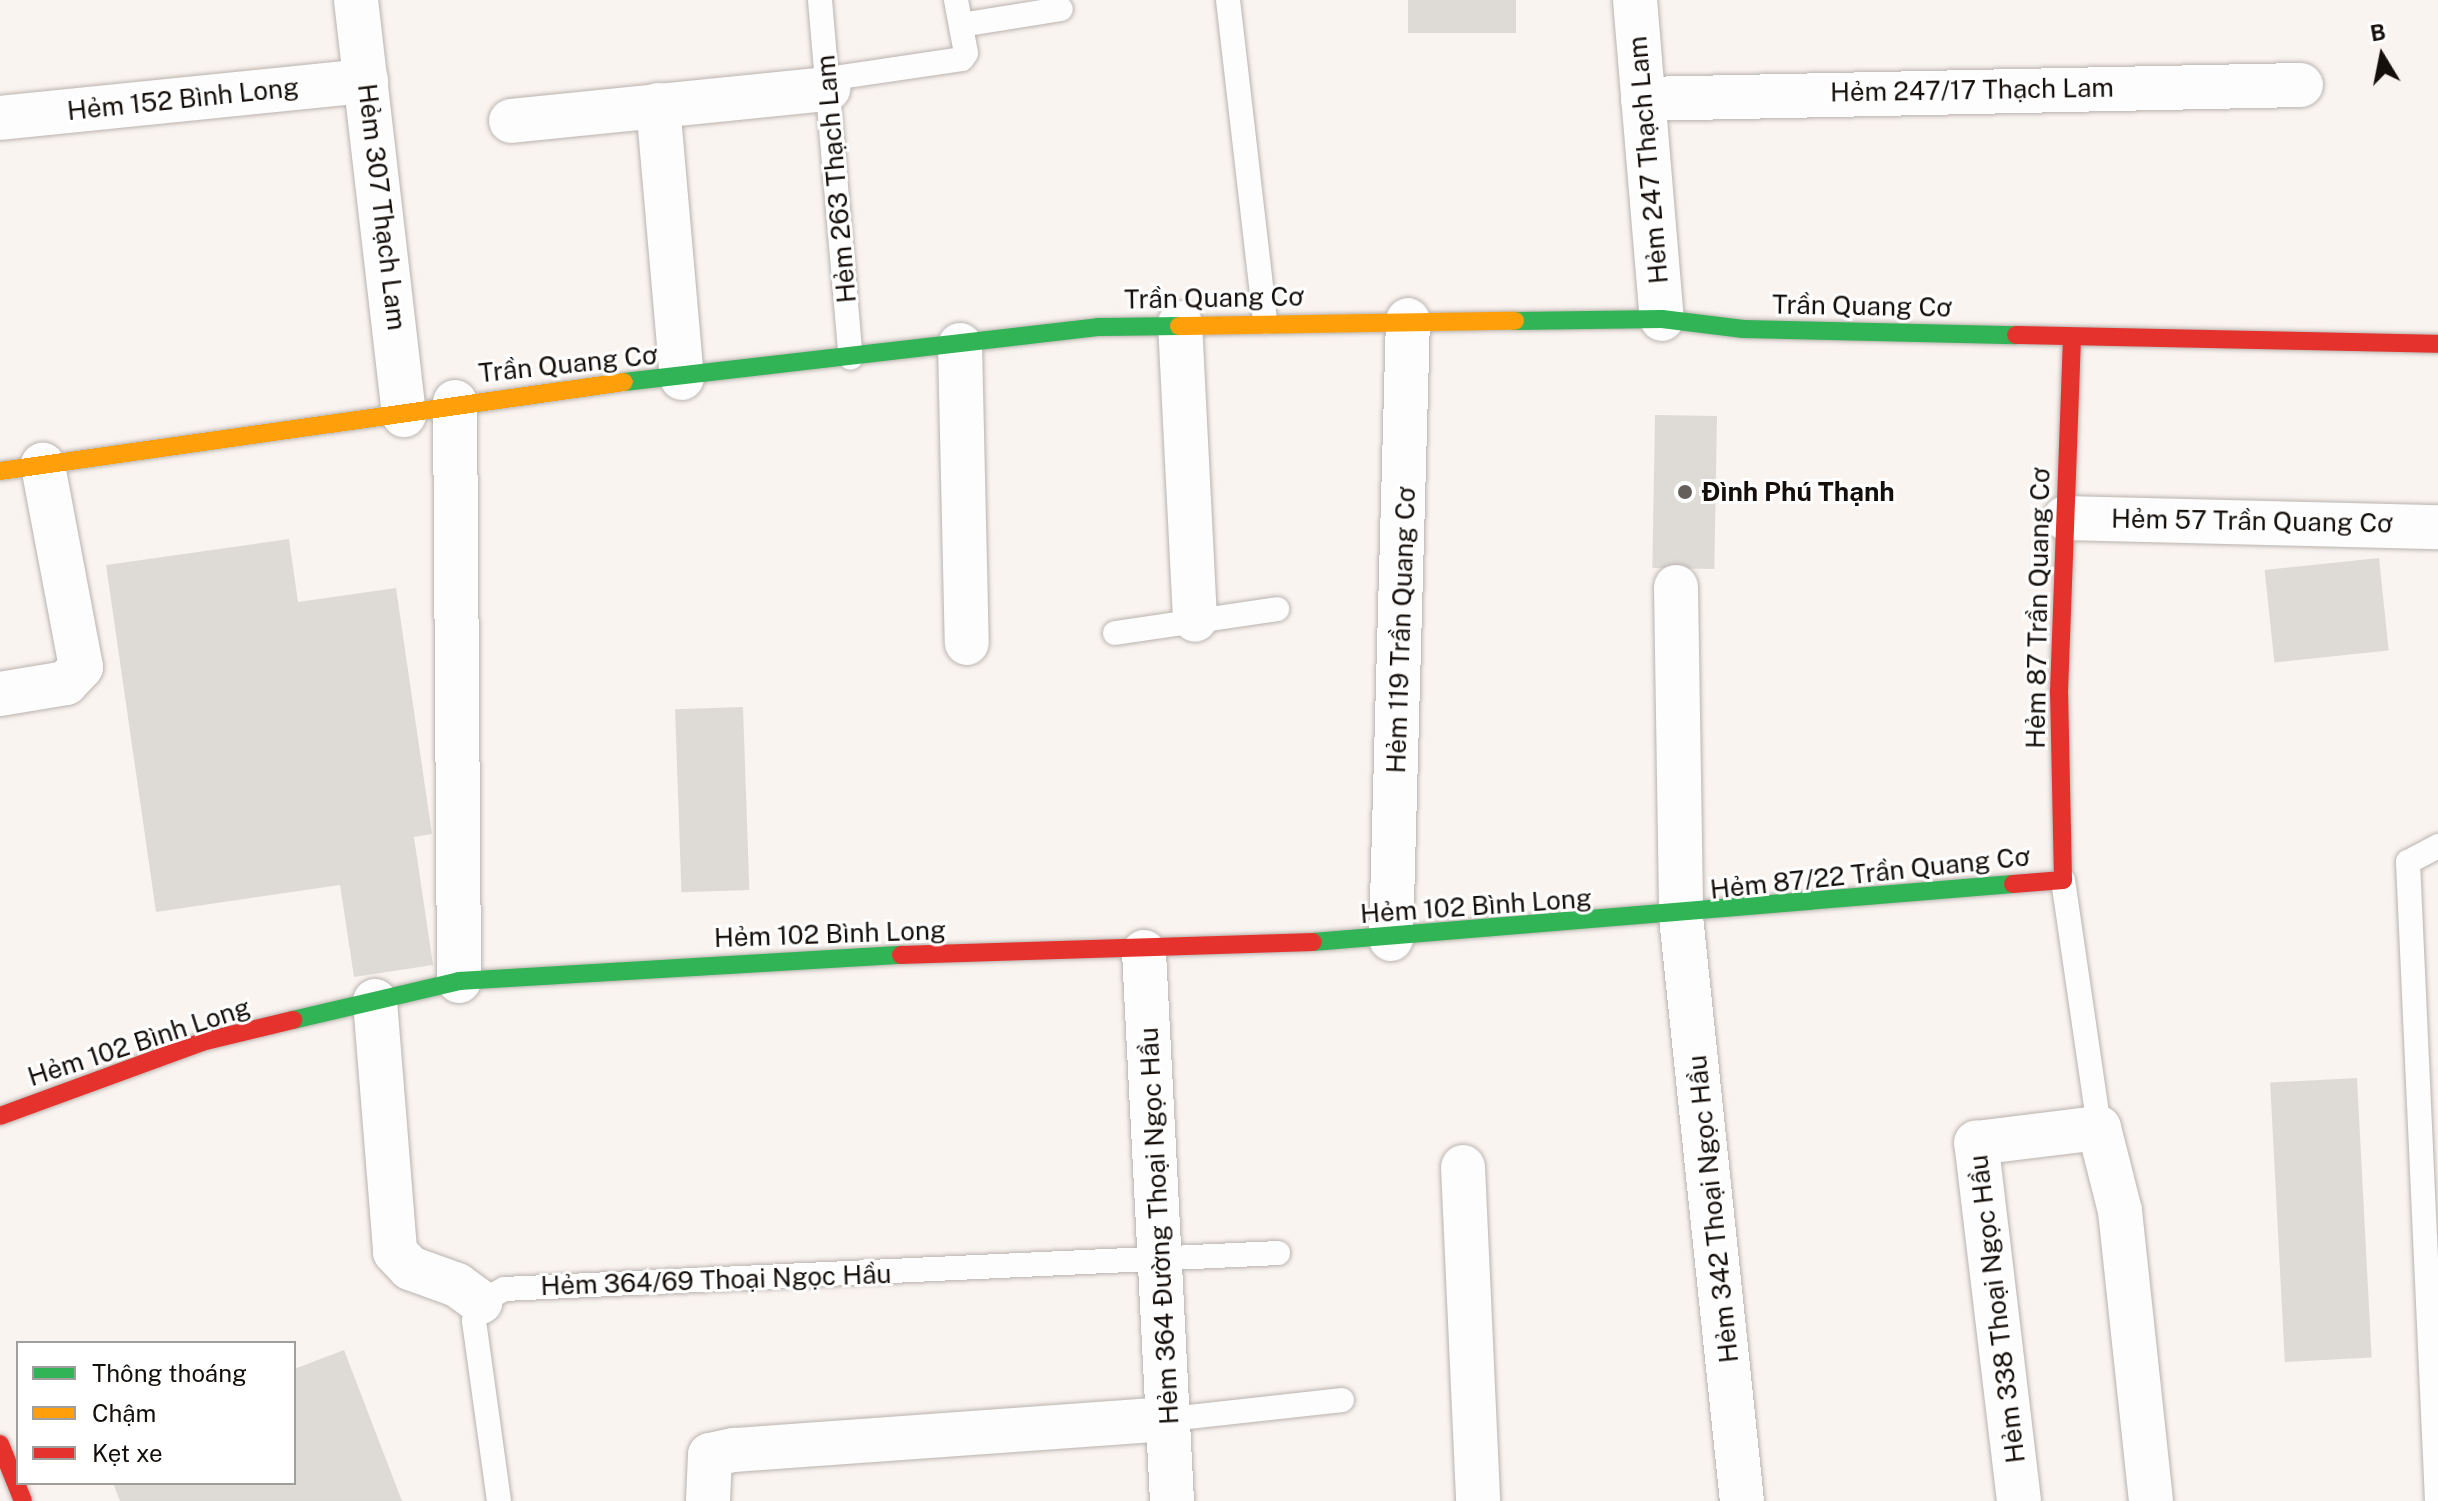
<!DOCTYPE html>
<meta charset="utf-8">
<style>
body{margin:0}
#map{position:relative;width:2438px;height:1501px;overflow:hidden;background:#faf4f0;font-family:"Public Sans",sans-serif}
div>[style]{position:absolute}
.building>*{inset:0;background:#dedbd6;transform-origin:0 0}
.roads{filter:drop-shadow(0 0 2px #b9b3af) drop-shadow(0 0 2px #b9b3af)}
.lane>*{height:24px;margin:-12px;padding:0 12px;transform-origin:12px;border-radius:12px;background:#fefdfd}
.street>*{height:44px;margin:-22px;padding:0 22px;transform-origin:22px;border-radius:22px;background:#fefdfd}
.fast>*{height:18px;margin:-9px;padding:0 9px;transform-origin:9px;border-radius:9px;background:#30b455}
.slow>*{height:18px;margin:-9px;padding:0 9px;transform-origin:9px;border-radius:9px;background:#ff9f0a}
.jam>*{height:18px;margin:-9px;padding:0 9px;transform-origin:9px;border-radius:9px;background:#e5322d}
.dots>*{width:22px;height:22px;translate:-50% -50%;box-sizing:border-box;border:4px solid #fff;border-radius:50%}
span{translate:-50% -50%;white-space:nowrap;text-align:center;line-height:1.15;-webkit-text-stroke:6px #fff;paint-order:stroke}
.street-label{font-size:26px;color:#150f0b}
.poi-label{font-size:26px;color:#150f0b;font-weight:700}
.left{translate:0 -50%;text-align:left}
.legend{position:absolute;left:16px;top:1341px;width:280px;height:144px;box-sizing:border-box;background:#fff;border:2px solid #a19f9d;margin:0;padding:10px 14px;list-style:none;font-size:24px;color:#150f0b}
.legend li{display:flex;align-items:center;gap:16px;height:40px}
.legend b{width:40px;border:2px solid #a19f9d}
.north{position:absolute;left:2342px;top:16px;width:80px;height:80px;-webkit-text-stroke:6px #fff;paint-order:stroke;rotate:350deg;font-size:22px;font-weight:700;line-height:32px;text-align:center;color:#150f0b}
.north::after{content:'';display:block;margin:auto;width:28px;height:36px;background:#150f0b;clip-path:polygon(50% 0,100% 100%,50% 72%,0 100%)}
</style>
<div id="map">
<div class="building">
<i style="left:1408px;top:0;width:108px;height:33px"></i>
<i style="left:1655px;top:415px;width:62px;height:153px;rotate:1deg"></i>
<i style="clip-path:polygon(289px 539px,298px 602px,396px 588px,432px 834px,414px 837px,433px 965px,354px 977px,340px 885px,156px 912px,106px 565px)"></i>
<i style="left:2379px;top:558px;width:93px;height:115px;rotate:84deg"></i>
<i style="left:743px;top:707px;width:183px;height:68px;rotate:88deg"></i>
<i style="left:2357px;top:1078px;width:280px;height:87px;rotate:87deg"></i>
<i style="clip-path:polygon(344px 1350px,402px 1501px,120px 1501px,113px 1483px,294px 1483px,294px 1369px)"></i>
</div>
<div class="roads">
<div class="lane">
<i style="left:820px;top:0;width:359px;rotate:85.1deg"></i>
<i style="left:1228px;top:0;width:324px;rotate:83.4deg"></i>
<i style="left:961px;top:25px;width:101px;rotate:-9.1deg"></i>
<i style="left:827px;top:79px;width:136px;rotate:-8.4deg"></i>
<i style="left:962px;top:59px;width:7px;rotate:-56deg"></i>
<i style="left:966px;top:53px;width:54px;rotate:-100.7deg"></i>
<i style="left:1115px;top:633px;width:164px;rotate:-8.4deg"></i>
<i style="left:2063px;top:880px;width:251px;rotate:81.7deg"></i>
<i style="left:1170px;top:1419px;width:173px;rotate:-6.3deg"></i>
<i style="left:499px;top:1501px;width:182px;rotate:-97.9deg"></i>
<i style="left:474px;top:1321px;width:20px;rotate:-72deg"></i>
<i style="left:480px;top:1302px;width:27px;rotate:-28deg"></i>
<i style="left:504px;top:1289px;width:775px;rotate:-2.66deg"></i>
<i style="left:2437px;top:1501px;width:640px;rotate:-92.6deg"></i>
<i style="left:2408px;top:862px;width:34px;rotate:-28deg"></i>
</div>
<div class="street">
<i style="left:356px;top:0;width:418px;rotate:83.4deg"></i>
<i style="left:1635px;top:0;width:320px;rotate:85.2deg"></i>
<i style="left:1643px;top:99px;width:658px;rotate:-1.22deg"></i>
<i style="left:658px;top:105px;width:274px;rotate:85deg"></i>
<i style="left:0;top:118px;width:368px;rotate:-5.8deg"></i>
<i style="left:511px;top:121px;width:319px;rotate:-5.8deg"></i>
<i style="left:1180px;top:323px;width:297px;rotate:87.1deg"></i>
<i style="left:960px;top:345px;width:298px;rotate:88.7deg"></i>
<i style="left:455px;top:402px;width:579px;rotate:89.6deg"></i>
<i style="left:2065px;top:518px;width:373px;rotate:1.4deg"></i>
<i style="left:1676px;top:587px;width:330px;rotate:89.1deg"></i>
<i style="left:1681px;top:917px;width:587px;rotate:84.04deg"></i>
<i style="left:0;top:694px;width:67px;rotate:-9.5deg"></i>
<i style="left:66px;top:683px;width:22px;rotate:-47deg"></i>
<i style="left:81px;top:667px;width:206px;rotate:-100.7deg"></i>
<i style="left:1391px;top:939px;width:619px;rotate:-88.43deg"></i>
<i style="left:1144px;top:952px;width:550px;rotate:87.08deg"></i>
<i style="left:375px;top:1001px;width:252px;rotate:85.4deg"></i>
<i style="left:395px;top:1252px;width:22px;rotate:47deg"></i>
<i style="left:410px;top:1268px;width:50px;rotate:19.9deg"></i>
<i style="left:457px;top:1285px;width:29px;rotate:36deg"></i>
<i style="left:1463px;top:1167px;width:334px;rotate:87.4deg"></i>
<i style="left:708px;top:1501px;width:46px;rotate:-87.5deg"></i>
<i style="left:710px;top:1455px;width:25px;rotate:-12deg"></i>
<i style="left:734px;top:1450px;width:437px;rotate:-4.1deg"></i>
<i style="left:2019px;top:1501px;width:361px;rotate:-96.8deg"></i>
<i style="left:1976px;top:1143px;width:124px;rotate:-7deg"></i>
<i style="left:2099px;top:1128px;width:86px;rotate:75.8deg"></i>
<i style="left:2120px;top:1211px;width:292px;rotate:83.9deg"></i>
</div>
<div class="fast">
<i style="left:1515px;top:321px;width:147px;rotate:-0.8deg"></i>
<i style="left:1662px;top:319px;width:82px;rotate:7deg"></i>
<i style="left:1743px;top:329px;width:273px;rotate:1.3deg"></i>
<i style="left:624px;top:382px;width:477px;rotate:-6.6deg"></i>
<i style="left:1098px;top:327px;width:81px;rotate:-0.7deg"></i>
<i style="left:1313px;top:942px;width:702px;rotate:-4.74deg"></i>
<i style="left:293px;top:1020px;width:171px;rotate:-13.2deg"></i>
<i style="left:459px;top:981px;width:443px;rotate:-3.4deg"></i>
</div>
<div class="slow">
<i style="left:1179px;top:326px;width:336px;rotate:-0.9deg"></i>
<i style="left:0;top:471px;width:630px;rotate:-8.12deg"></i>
</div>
<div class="jam">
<i style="left:2016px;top:335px;width:422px;rotate:1.2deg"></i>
<i style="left:2013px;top:884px;width:50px;rotate:-4.6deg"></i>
<i style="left:2063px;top:880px;width:188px;rotate:-91.2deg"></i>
<i style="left:2059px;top:692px;width:355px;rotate:-87.9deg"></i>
<i style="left:901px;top:955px;width:412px;rotate:-1.8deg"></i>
<i style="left:0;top:1116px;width:215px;rotate:-20.1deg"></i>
<i style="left:202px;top:1042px;width:94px;rotate:-13.6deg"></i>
<i style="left:0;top:1444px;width:61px;rotate:68deg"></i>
</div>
</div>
<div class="dots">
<i style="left:1685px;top:492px;background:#655f5b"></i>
</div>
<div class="street-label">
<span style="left:1972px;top:90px;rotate:-1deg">Hẻm 247/17 Thạch Lam</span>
<span style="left:183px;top:99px;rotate:-6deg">Hẻm 152 Bình Long</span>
<span style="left:1648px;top:160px;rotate:-95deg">Hẻm 247 Thạch Lam</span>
<span style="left:836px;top:179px;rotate:-95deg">Hẻm 263 Thạch Lam</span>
<span style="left:382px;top:207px;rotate:83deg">Hẻm 307 Thạch Lam</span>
<span style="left:1214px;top:298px;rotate:-1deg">Trần Quang Cơ</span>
<span style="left:1862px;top:306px;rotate:1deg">Trần Quang Cơ</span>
<span style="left:568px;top:364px;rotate:-6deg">Trần Quang Cơ</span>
<span style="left:2252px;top:521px;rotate:1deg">Hẻm 57 Trần Quang Cơ</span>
<span style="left:2038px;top:608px;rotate:-89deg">Hẻm 87 Trần Quang Cơ</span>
<span style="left:1401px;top:630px;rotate:-88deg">Hẻm 119 Trần Quang Cơ</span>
<span style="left:1870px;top:873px;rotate:-6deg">Hẻm 87/22 Trần Quang Cơ</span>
<span style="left:1476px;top:906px;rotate:-4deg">Hẻm 102 Bình Long</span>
<span style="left:830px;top:934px;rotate:-2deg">Hẻm 102 Bình Long</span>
<span style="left:139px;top:1042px;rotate:-18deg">Hẻm 102 Bình Long</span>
<span style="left:1713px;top:1209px;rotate:-96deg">Hẻm 342 Thoại Ngọc Hầu</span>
<span style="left:1159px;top:1226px;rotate:-93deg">Hẻm 364 Đường Thoại Ngọc Hầu</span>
<span style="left:716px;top:1280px;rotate:-2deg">Hẻm 364/69 Thoại Ngọc Hầu</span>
<span style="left:1997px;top:1309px;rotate:-97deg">Hẻm 338 Thoại Ngọc Hầu</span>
</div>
<div class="poi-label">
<span class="left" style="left:1701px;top:492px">Đình Phú Thạnh</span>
</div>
<ul class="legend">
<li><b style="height:10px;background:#30b455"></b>Thông thoáng</li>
<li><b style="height:10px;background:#ff9f0a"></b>Chậm</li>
<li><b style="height:10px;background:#e5322d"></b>Kẹt xe</li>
</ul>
<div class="north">B</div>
</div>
